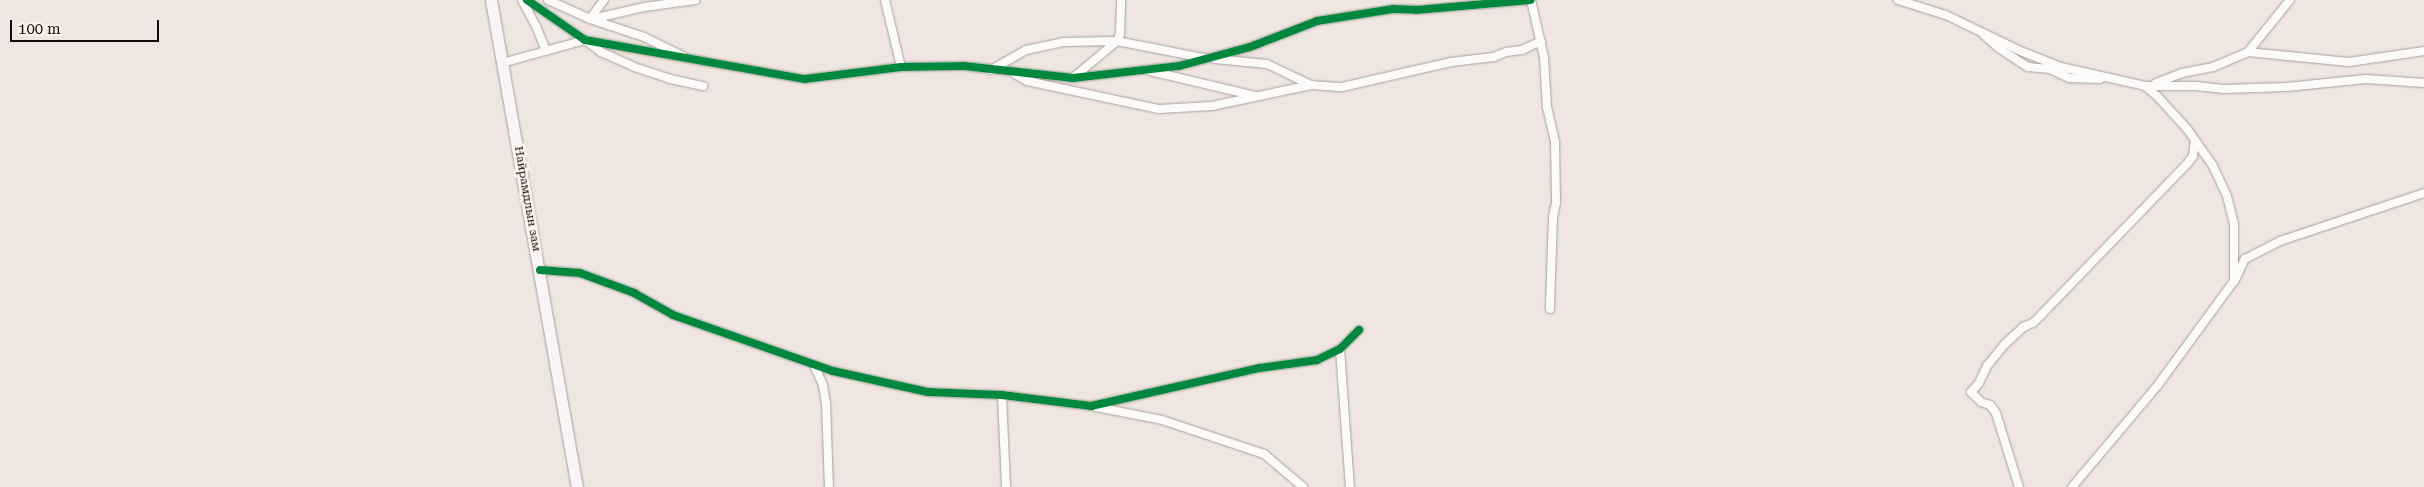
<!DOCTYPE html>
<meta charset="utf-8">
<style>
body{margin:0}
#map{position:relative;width:2424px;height:487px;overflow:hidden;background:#efe6e1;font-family:"Roboto Serif",serif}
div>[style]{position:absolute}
.roads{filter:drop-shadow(0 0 1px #a7a09c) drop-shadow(0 0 1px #a7a09c)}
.minor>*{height:8px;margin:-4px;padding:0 4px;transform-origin:4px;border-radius:4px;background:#fdfbfa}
.secondary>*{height:11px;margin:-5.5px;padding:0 5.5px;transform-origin:5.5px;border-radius:5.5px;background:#f9f4f5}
.cycleway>*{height:8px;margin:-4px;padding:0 4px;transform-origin:4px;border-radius:4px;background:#00873e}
span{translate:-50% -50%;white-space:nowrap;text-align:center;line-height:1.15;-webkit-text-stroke:5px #fdf4ee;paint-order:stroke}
.street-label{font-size:12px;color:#0f0a07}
.scale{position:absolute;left:10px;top:20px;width:149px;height:22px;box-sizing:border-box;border:2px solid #0f0a07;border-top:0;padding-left:6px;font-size:15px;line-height:18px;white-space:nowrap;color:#0f0a07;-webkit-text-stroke:4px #fdf4ee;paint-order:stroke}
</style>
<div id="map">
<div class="roads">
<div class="minor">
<i style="left:522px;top:0;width:30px;rotate:62deg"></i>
<i style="left:536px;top:26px;width:27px;rotate:68deg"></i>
<i style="left:527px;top:0;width:70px;rotate:34.6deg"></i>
<i style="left:585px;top:40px;width:223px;rotate:10.1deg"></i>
<i style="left:805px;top:79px;width:97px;rotate:-7.1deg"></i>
<i style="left:901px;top:67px;width:63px;rotate:-0.9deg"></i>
<i style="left:964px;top:66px;width:110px;rotate:6.3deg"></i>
<i style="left:1073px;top:78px;width:107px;rotate:-6.5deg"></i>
<i style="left:1179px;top:66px;width:73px;rotate:-15deg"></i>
<i style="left:1250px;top:47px;width:72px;rotate:-21.2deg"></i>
<i style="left:1317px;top:21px;width:77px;rotate:-9deg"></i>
<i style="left:1393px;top:9px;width:23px;rotate:2deg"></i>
<i style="left:1416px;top:10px;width:115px;rotate:-5deg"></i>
<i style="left:548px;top:0;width:46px;rotate:24.3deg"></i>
<i style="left:590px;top:19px;width:57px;rotate:18.4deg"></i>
<i style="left:644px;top:37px;width:43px;rotate:26deg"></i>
<i style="left:885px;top:0;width:69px;rotate:76.6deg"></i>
<i style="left:1531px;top:0;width:58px;rotate:77.2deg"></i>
<i style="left:1544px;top:57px;width:50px;rotate:86.6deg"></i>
<i style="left:1547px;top:107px;width:37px;rotate:77deg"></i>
<i style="left:1555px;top:143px;width:60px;rotate:89deg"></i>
<i style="left:1556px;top:203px;width:14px;rotate:102deg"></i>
<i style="left:1553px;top:217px;width:92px;rotate:91.9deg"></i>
<i style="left:1898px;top:0;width:50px;rotate:17.4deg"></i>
<i style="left:1946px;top:15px;width:80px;rotate:25.9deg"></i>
<i style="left:2018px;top:50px;width:46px;rotate:21.6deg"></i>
<i style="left:2061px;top:67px;width:86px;rotate:12.7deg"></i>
<i style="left:2145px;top:86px;width:17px;rotate:40deg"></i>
<i style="left:2158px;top:97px;width:45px;rotate:47.7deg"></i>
<i style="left:2188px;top:130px;width:44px;rotate:55.2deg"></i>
<i style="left:2213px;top:166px;width:33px;rotate:65deg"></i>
<i style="left:2227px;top:196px;width:29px;rotate:76deg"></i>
<i style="left:2234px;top:224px;width:57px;rotate:90deg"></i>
<i style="left:2234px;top:281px;width:129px;rotate:126.2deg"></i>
<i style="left:2158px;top:385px;width:133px;rotate:130.1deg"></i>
<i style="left:590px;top:19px;width:24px;rotate:-54deg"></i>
<i style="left:592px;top:19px;width:53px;rotate:-13deg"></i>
<i style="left:644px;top:7px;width:52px;rotate:-7.7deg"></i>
<i style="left:1984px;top:35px;width:21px;rotate:41deg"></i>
<i style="left:2000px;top:49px;width:33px;rotate:33deg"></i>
<i style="left:2028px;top:67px;width:22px;rotate:5deg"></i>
<i style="left:2050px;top:69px;width:21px;rotate:25deg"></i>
<i style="left:2069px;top:78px;width:31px;rotate:2deg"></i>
<i style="left:2248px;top:52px;width:101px;rotate:5.7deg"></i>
<i style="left:2349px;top:62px;width:76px;rotate:-8.3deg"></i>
<i style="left:1215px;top:59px;width:52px;rotate:5.5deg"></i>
<i style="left:1267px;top:64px;width:49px;rotate:25.5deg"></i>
<i style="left:1311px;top:85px;width:31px;rotate:4deg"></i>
<i style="left:1342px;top:87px;width:112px;rotate:-12.9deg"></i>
<i style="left:1451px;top:62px;width:43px;rotate:-6.6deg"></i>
<i style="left:1494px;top:57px;width:13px;rotate:-23deg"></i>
<i style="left:1506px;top:52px;width:16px;rotate:-7deg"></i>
<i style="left:1522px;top:50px;width:21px;rotate:-25deg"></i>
<i style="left:502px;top:63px;width:86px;rotate:-15.5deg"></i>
<i style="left:585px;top:40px;width:20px;rotate:37deg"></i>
<i style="left:601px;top:52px;width:36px;rotate:24deg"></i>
<i style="left:634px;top:67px;width:38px;rotate:18deg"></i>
<i style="left:670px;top:79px;width:34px;rotate:12deg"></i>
<i style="left:991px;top:70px;width:40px;rotate:-29.7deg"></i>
<i style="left:1026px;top:50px;width:38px;rotate:-12deg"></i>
<i style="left:1063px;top:42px;width:54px;rotate:-1.1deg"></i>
<i style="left:1117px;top:41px;width:89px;rotate:11.1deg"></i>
<i style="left:1150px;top:71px;width:109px;rotate:13.3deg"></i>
<i style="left:1015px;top:74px;width:14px;rotate:30deg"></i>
<i style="left:1027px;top:81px;width:135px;rotate:12deg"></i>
<i style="left:1159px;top:109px;width:53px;rotate:-3.2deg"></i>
<i style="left:1212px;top:106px;width:101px;rotate:-12deg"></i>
<i style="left:1074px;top:77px;width:56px;rotate:-39.9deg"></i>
<i style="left:1117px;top:41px;width:8px;rotate:-67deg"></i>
<i style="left:1120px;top:34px;width:34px;rotate:-88deg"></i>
<i style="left:2156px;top:83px;width:28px;rotate:-21deg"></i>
<i style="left:2182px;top:73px;width:32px;rotate:-11deg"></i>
<i style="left:2213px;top:67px;width:38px;rotate:-23deg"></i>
<i style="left:2248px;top:52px;width:67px;rotate:-51.1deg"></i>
<i style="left:2145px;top:86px;width:51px"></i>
<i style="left:2196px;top:86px;width:28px;rotate:6deg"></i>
<i style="left:2224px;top:89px;width:63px;rotate:-1.8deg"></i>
<i style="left:2287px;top:87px;width:79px;rotate:-5.8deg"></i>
<i style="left:2366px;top:79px;width:58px;rotate:3.9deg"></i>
<i style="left:540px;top:270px;width:40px;rotate:4.3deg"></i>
<i style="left:580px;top:273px;width:58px;rotate:20.3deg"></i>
<i style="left:634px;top:293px;width:45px;rotate:29.4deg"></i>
<i style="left:673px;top:315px;width:170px;rotate:19.3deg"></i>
<i style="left:833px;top:371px;width:97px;rotate:12.5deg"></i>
<i style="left:928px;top:392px;width:74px;rotate:2.3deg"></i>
<i style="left:1002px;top:395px;width:90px;rotate:7deg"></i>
<i style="left:1091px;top:406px;width:173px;rotate:-12.7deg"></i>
<i style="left:1260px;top:368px;width:58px;rotate:-8deg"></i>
<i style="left:1317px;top:360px;width:25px;rotate:-26deg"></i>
<i style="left:1340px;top:349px;width:27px;rotate:-45deg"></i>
<i style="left:2235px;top:280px;width:23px;rotate:-65deg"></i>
<i style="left:2245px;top:259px;width:39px;rotate:-27deg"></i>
<i style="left:2280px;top:241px;width:152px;rotate:-18.4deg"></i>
<i style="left:1340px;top:349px;width:138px;rotate:85.9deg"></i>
<i style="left:815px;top:367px;width:20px;rotate:66deg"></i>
<i style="left:823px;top:385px;width:18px;rotate:81deg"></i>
<i style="left:826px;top:403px;width:84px;rotate:88deg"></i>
<i style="left:1002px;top:395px;width:92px;rotate:87.5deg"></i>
<i style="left:1096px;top:407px;width:67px;rotate:11.1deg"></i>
<i style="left:1162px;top:420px;width:108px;rotate:18.4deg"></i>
<i style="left:1264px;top:454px;width:51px;rotate:40.2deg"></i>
<i style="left:2019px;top:487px;width:77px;rotate:-107.3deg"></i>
<i style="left:1996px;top:413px;width:10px;rotate:-127deg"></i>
<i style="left:1990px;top:405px;width:9px;rotate:-162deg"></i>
<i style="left:1981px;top:402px;width:14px;rotate:-135deg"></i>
<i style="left:1971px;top:392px;width:12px;rotate:-48deg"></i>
<i style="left:1979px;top:383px;width:19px;rotate:-65deg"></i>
<i style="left:1987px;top:366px;width:27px;rotate:-51deg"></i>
<i style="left:2004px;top:345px;width:26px;rotate:-43deg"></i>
<i style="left:2023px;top:327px;width:11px;rotate:-22deg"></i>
<i style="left:2033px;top:323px;width:13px;rotate:-45deg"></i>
<i style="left:2042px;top:314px;width:209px;rotate:-46deg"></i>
<i style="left:2187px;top:164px;width:10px;rotate:-53deg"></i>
<i style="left:2193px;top:156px;width:16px;rotate:-83deg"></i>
</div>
<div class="secondary">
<i style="left:491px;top:0;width:495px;rotate:80deg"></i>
</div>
</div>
<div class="cycleway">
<i style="left:527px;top:0;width:70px;rotate:34.6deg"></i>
<i style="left:585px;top:40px;width:223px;rotate:10.1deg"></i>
<i style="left:805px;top:79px;width:97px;rotate:-7.1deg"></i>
<i style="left:901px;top:67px;width:63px;rotate:-0.9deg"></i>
<i style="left:964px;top:66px;width:110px;rotate:6.3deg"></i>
<i style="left:1073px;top:78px;width:107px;rotate:-6.5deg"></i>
<i style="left:1179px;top:66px;width:73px;rotate:-15deg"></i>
<i style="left:1250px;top:47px;width:72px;rotate:-21.2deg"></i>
<i style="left:1317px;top:21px;width:77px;rotate:-9deg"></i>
<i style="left:1393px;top:9px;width:23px;rotate:2deg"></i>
<i style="left:1416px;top:10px;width:115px;rotate:-5deg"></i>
<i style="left:540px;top:270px;width:40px;rotate:4.3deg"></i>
<i style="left:580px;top:273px;width:58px;rotate:20.3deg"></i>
<i style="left:634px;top:293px;width:45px;rotate:29.4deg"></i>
<i style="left:673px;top:315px;width:170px;rotate:19.3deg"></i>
<i style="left:833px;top:371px;width:97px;rotate:12.5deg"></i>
<i style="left:928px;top:392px;width:74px;rotate:2.3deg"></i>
<i style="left:1002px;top:395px;width:90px;rotate:7deg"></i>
<i style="left:1091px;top:406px;width:173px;rotate:-12.7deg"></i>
<i style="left:1260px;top:368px;width:58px;rotate:-8deg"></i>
<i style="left:1317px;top:360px;width:25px;rotate:-26deg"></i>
<i style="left:1340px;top:349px;width:27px;rotate:-45deg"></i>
</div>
<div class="street-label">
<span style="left:527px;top:199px;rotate:80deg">Найрамдлын зам</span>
</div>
<div class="scale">100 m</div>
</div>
